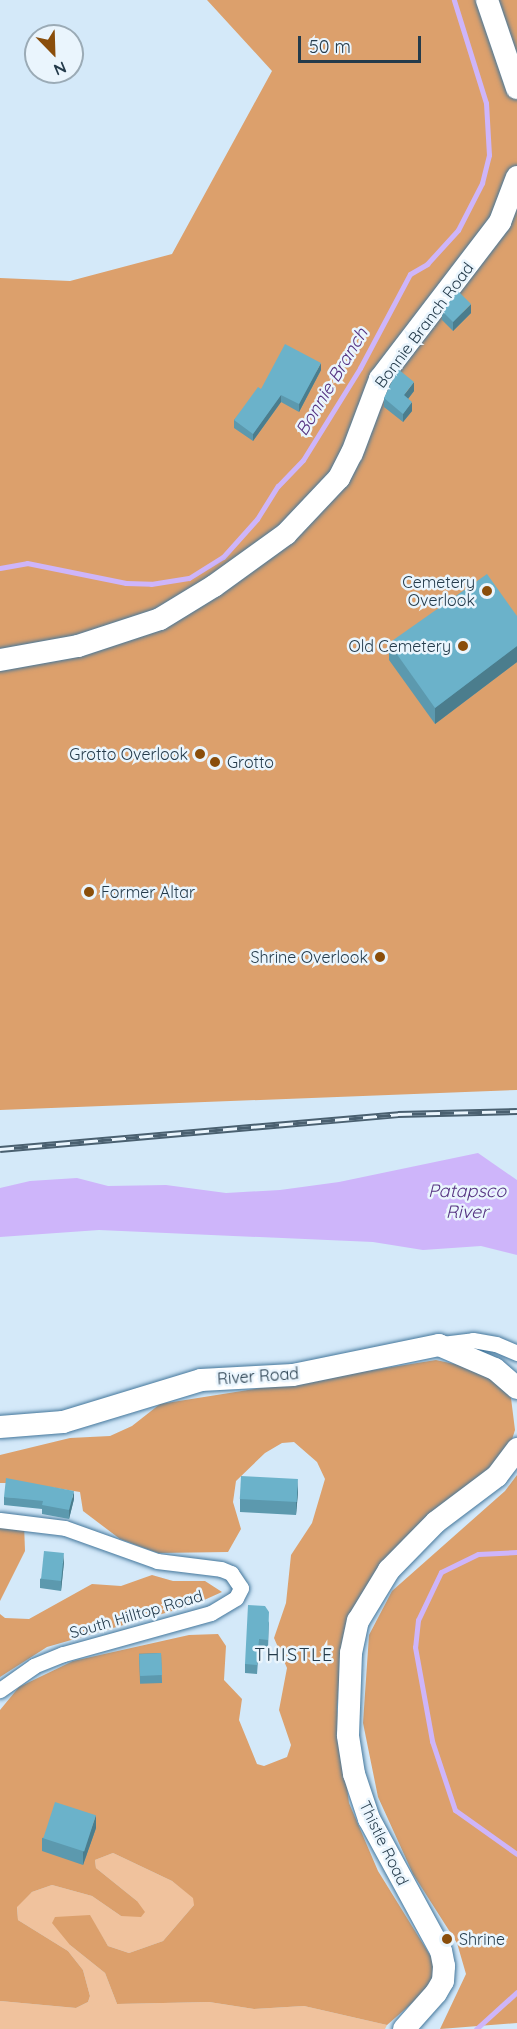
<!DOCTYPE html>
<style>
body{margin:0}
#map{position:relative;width:517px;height:2029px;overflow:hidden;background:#d4e9f9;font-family:Quicksand,sans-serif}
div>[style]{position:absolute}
.green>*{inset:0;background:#f0c29d}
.forest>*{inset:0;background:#dca06c}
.water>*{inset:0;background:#ceb5fa}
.stream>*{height:5px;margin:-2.5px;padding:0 2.5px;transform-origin:2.5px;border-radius:2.5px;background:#ceb5fa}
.roads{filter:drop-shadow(0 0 2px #43769b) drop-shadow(0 0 2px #43769b)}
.street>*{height:15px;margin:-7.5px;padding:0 7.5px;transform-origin:7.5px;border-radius:7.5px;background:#fff}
.secondary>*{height:22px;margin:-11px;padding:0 11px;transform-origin:11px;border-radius:11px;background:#fff}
.rail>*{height:7px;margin-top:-3.5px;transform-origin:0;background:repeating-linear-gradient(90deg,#eaf5fd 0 14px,#4a6070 0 28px);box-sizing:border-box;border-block:2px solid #4a6070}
.wall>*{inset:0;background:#5c99ae;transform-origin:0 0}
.shaded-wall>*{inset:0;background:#4b7d8d}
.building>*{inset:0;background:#6bb2ca;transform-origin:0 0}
.dots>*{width:16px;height:16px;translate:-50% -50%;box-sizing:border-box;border:3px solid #eaf5fd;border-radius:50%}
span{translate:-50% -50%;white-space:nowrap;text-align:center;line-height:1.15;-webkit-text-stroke:5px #eaf5fd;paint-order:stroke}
.street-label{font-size:16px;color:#243b4b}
.poi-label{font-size:16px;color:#243b4b}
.right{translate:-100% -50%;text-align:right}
.left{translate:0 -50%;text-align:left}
.water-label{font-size:18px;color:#553281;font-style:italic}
.neighbourhood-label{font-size:18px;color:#243b4b;letter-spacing:1.5px}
.north{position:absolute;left:24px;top:24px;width:60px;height:60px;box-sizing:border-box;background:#eaf5fd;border:2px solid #9babb6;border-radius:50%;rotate:157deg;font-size:16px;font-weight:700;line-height:24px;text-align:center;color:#243b4b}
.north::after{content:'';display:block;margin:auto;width:21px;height:27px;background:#8a4e0b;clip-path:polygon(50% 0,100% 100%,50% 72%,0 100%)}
.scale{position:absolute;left:298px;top:36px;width:123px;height:27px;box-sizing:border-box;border:3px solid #243b4b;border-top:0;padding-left:8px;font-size:18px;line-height:21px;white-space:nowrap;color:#243b4b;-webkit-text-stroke:4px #eaf5fd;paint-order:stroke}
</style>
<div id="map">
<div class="green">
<i style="clip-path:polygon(113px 1853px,172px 1881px,194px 1898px,194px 1905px,163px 1941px,129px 1953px,108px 1946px,89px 1915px,70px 1945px,105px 1973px,117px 2004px,209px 2002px,254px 2009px,304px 2006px,387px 2025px,385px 2029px,0 2029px,0 2001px,76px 2008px,88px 2002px,90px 1996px,83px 1970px,68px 1951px,18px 1920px,17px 1906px,32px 1892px,52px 1885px,92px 1896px,121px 1916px,137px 1901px,96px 1868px,95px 1860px)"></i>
</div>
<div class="forest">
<i style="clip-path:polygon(207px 0,517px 0,517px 1090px,0 1110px,0 278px,70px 281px,172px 254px,272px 71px)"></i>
<i style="clip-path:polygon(436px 1360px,468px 1367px,497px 1382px,511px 1398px,515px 1430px,508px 1452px,393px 1557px,341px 1663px,337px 1708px,349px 1803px,378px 1871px,433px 1960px,434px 1984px,387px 2025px,304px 2006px,254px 2009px,209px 2002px,117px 2004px,105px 1973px,70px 1945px,52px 1923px,55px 1917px,90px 1915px,108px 1946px,129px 1953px,163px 1941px,194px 1905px,193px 1898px,172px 1881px,113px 1853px,95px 1860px,96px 1868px,137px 1901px,145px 1912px,141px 1917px,121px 1916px,92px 1896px,52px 1885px,32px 1892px,17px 1907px,18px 1920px,68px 1951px,83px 1970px,90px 1996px,88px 2002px,76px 2008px,0 2001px,0 1710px,19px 1687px,73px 1661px,189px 1635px,218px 1634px,226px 1646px,224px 1680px,242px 1699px,239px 1720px,257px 1764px,264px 1766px,287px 1757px,291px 1745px,279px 1710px,287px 1668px,274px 1638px,286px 1603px,291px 1555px,312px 1523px,325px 1479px,317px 1462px,294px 1442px,282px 1443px,265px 1453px,236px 1481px,233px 1502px,241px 1529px,228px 1552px,158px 1553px,120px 1539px,83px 1511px,80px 1492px,25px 1483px,0 1483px,0 1455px,70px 1438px,110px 1436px,132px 1426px,160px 1404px)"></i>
<i style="clip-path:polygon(517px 1475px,517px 2023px,440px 2029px,466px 1974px,457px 1943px,413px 1874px,378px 1797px,363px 1723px,369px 1635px,392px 1591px,505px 1491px)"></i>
<i style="clip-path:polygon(24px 1524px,25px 1551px,0 1601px,0 1525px)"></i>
<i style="clip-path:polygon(152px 1575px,173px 1581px,205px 1581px,222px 1592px,193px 1605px,47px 1647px,0 1677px,0 1614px,5px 1618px,29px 1619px,92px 1584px,121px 1586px)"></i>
</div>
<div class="water">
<i style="clip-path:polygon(478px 1153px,517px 1180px,517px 1255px,481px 1246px,423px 1250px,373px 1242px,99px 1230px,0 1237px,0 1188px,30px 1181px,77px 1178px,108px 1186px,166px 1185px,226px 1193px,280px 1190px,339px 1182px)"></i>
</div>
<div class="stream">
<i style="left:0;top:568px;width:27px;rotate:-10deg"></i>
<i style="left:27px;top:563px;width:101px;rotate:11.4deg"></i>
<i style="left:126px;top:583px;width:25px;rotate:2deg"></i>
<i style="left:151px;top:584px;width:38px;rotate:-9deg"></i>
<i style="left:189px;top:578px;width:40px;rotate:-32deg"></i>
<i style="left:223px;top:557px;width:51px;rotate:-48.2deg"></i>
<i style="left:257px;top:519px;width:39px;rotate:-58deg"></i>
<i style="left:278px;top:486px;width:36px;rotate:-46deg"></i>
<i style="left:303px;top:460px;width:108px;rotate:-58.2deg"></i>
<i style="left:360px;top:368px;width:106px;rotate:-62deg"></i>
<i style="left:410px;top:274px;width:20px;rotate:-30deg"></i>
<i style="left:427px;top:264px;width:46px;rotate:-47.6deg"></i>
<i style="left:458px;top:230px;width:53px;rotate:-62.9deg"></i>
<i style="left:482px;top:183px;width:29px;rotate:-76deg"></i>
<i style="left:489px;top:155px;width:52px;rotate:-93.3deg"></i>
<i style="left:486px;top:103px;width:108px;rotate:-107.3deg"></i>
<i style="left:517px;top:1552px;width:39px;rotate:177deg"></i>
<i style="left:478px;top:1554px;width:41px;rotate:154.1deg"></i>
<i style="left:441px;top:1572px;width:53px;rotate:115.6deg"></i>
<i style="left:418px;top:1620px;width:27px;rotate:96deg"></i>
<i style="left:415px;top:1647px;width:96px;rotate:79.7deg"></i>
<i style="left:432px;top:1741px;width:73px;rotate:71.6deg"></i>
<i style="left:455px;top:1810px;width:76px;rotate:35.4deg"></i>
<i style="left:476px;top:2029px;width:55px;rotate:-42.1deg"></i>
</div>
<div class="roads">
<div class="street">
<i style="left:442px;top:1344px;width:31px;rotate:-7deg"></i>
<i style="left:473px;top:1340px;width:23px;rotate:10deg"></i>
<i style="left:496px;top:1344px;width:23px;rotate:23deg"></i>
<i style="left:0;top:1520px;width:65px;rotate:7deg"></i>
<i style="left:65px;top:1528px;width:98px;rotate:19.7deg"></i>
<i style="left:157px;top:1561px;width:64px;rotate:7.1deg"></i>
<i style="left:221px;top:1569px;width:11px;rotate:22deg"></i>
<i style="left:231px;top:1573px;width:18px;rotate:56deg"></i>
<i style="left:241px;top:1588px;width:11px;rotate:117deg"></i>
<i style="left:236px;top:1598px;width:29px;rotate:149deg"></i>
<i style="left:211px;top:1613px;width:154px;rotate:164.5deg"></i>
<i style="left:63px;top:1654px;width:31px;rotate:158deg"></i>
<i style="left:34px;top:1666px;width:42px;rotate:144.8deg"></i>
</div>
<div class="secondary">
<i style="left:487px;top:0;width:93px;rotate:71.2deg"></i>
<i style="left:0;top:660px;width:79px;rotate:-10.2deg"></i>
<i style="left:78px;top:646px;width:86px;rotate:-18.2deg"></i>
<i style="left:160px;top:619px;width:63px;rotate:-31.4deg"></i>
<i style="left:214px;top:586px;width:89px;rotate:-35.8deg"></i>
<i style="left:286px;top:534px;width:77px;rotate:-46.6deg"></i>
<i style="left:339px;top:478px;width:28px;rotate:-63deg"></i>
<i style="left:352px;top:453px;width:79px;rotate:-69.3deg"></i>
<i style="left:380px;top:379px;width:198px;rotate:-52.6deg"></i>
<i style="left:500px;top:222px;width:48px;rotate:-69.3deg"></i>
<i style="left:0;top:1427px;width:63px;rotate:-4.5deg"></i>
<i style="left:63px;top:1422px;width:144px;rotate:-16.9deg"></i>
<i style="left:201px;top:1380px;width:92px;rotate:-3.1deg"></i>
<i style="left:293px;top:1375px;width:149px;rotate:-11.6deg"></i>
<i style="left:439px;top:1345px;width:61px;rotate:23.2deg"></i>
<i style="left:495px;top:1369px;width:29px;rotate:41deg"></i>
<i style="left:404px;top:2029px;width:48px;rotate:-48.4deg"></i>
<i style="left:436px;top:1993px;width:14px;rotate:-60deg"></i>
<i style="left:443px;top:1981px;width:15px;rotate:-86deg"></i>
<i style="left:444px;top:1966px;width:15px;rotate:-101deg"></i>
<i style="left:441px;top:1951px;width:150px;rotate:-118.6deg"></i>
<i style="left:369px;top:1819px;width:47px;rotate:-108.4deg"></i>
<i style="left:354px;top:1774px;width:39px;rotate:-99deg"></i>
<i style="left:348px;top:1735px;width:82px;rotate:-87.9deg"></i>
<i style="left:351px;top:1653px;width:33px;rotate:-78deg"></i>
<i style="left:358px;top:1621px;width:60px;rotate:-58.7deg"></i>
<i style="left:389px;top:1570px;width:67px;rotate:-45.6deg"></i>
<i style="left:436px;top:1522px;width:76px;rotate:-37deg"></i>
<i style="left:497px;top:1476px;width:34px;rotate:-53deg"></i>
</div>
</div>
<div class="rail">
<i style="left:0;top:1149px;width:400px;rotate:-5deg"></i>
<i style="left:398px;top:1114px;width:119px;rotate:-1.4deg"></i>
</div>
<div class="wall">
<i style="clip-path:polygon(442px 311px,471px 313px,453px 331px,442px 320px)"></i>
<i style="clip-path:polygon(321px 370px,299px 412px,281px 402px,253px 441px,234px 428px,234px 420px,261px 389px)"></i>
<i style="clip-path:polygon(414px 391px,408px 399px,412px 411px,403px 422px,384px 407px,384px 398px)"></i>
<i style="clip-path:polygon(517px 616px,517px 662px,435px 724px,389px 660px,389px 643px)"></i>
<i style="clip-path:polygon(298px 1492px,296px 1515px,240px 1512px,240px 1499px)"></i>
<i style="clip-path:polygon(4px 1497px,74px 1499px,69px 1519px,42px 1514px,42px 1509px,4px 1505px)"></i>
<i style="clip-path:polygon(64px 1562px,61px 1591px,40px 1588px,40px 1579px)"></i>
<i style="clip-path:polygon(269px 1621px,268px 1649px,259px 1648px,257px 1674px,245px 1673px,245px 1664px)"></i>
<i style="left:161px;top:1653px;width:30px;height:22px;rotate:88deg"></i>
<i style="clip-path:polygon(96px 1828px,83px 1865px,42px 1851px,42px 1838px)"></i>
</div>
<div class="shaded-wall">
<i style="clip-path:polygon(471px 304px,471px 313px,453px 331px,453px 322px)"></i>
<i style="clip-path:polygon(321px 363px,321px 370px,299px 412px,299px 404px)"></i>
<i style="clip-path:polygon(414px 382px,414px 391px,404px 404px,404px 395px)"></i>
<i style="clip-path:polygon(281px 395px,281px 402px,253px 441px,253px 434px)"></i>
<i style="clip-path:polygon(412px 402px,412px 411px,403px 422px,403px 414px)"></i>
<i style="clip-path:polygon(517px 646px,517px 662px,435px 724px,435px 708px)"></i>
<i style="clip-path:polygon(298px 1479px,298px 1492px,296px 1515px,296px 1502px)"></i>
<i style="clip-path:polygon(74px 1491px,74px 1499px,69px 1519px,69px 1510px)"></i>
<i style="clip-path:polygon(64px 1553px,64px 1562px,61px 1591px,61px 1582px)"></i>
<i style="clip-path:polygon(96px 1815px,96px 1828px,83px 1865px,83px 1852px)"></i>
</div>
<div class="building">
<i style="clip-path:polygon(458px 291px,471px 304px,453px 322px,442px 311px)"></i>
<i style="clip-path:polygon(285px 344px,321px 363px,299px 404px,281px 395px,253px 434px,234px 420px,258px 387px,261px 389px)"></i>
<i style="clip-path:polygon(398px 369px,414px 382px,404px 395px,412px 402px,403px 414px,384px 398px)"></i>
<i style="clip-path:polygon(487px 574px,517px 616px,517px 646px,435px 708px,389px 643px)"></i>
<i style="left:241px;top:1476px;width:57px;height:23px;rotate:3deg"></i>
<i style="clip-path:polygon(6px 1478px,74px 1491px,69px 1510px,42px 1505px,43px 1501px,4px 1497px)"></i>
<i style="left:44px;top:1551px;width:20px;height:28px;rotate:6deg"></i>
<i style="clip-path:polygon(248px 1605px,265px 1606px,269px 1612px,268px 1640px,259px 1639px,257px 1665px,245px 1664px)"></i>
<i style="left:161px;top:1653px;width:22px;height:22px;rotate:87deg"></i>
<i style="left:55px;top:1802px;width:43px;height:38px;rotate:18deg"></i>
</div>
<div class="dots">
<i style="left:487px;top:591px;background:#8a4e0b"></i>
<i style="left:463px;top:646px;background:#8a4e0b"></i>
<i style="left:200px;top:754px;background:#8a4e0b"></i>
<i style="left:215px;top:762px;background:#8a4e0b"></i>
<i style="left:89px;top:892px;background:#8a4e0b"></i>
<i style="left:380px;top:957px;background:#8a4e0b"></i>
<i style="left:447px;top:1939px;background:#8a4e0b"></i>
</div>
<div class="street-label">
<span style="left:424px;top:325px;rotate:-53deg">Bonnie Branch Road</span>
<span style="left:258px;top:1376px;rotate:-4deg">River Road</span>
<span style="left:136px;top:1614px;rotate:-16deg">South Hilltop Road</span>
<span style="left:384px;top:1843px;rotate:64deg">Thistle Road</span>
</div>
<div class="poi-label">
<span class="right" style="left:475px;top:591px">Cemetery<br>Overlook</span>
<span class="right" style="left:451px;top:646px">Old Cemetery</span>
<span class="right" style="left:188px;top:754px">Grotto Overlook</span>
<span class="left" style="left:227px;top:762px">Grotto</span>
<span class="left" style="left:101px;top:892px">Former Altar</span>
<span class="right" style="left:368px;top:957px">Shrine Overlook</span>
<span class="left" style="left:459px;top:1939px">Shrine</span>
</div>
<div class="water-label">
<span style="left:332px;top:382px;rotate:-59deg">Bonnie Branch</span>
<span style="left:467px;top:1202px">Patapsco<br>River</span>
</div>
<div class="neighbourhood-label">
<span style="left:294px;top:1655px">THISTLE</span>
</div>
<div class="north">N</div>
<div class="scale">50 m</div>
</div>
